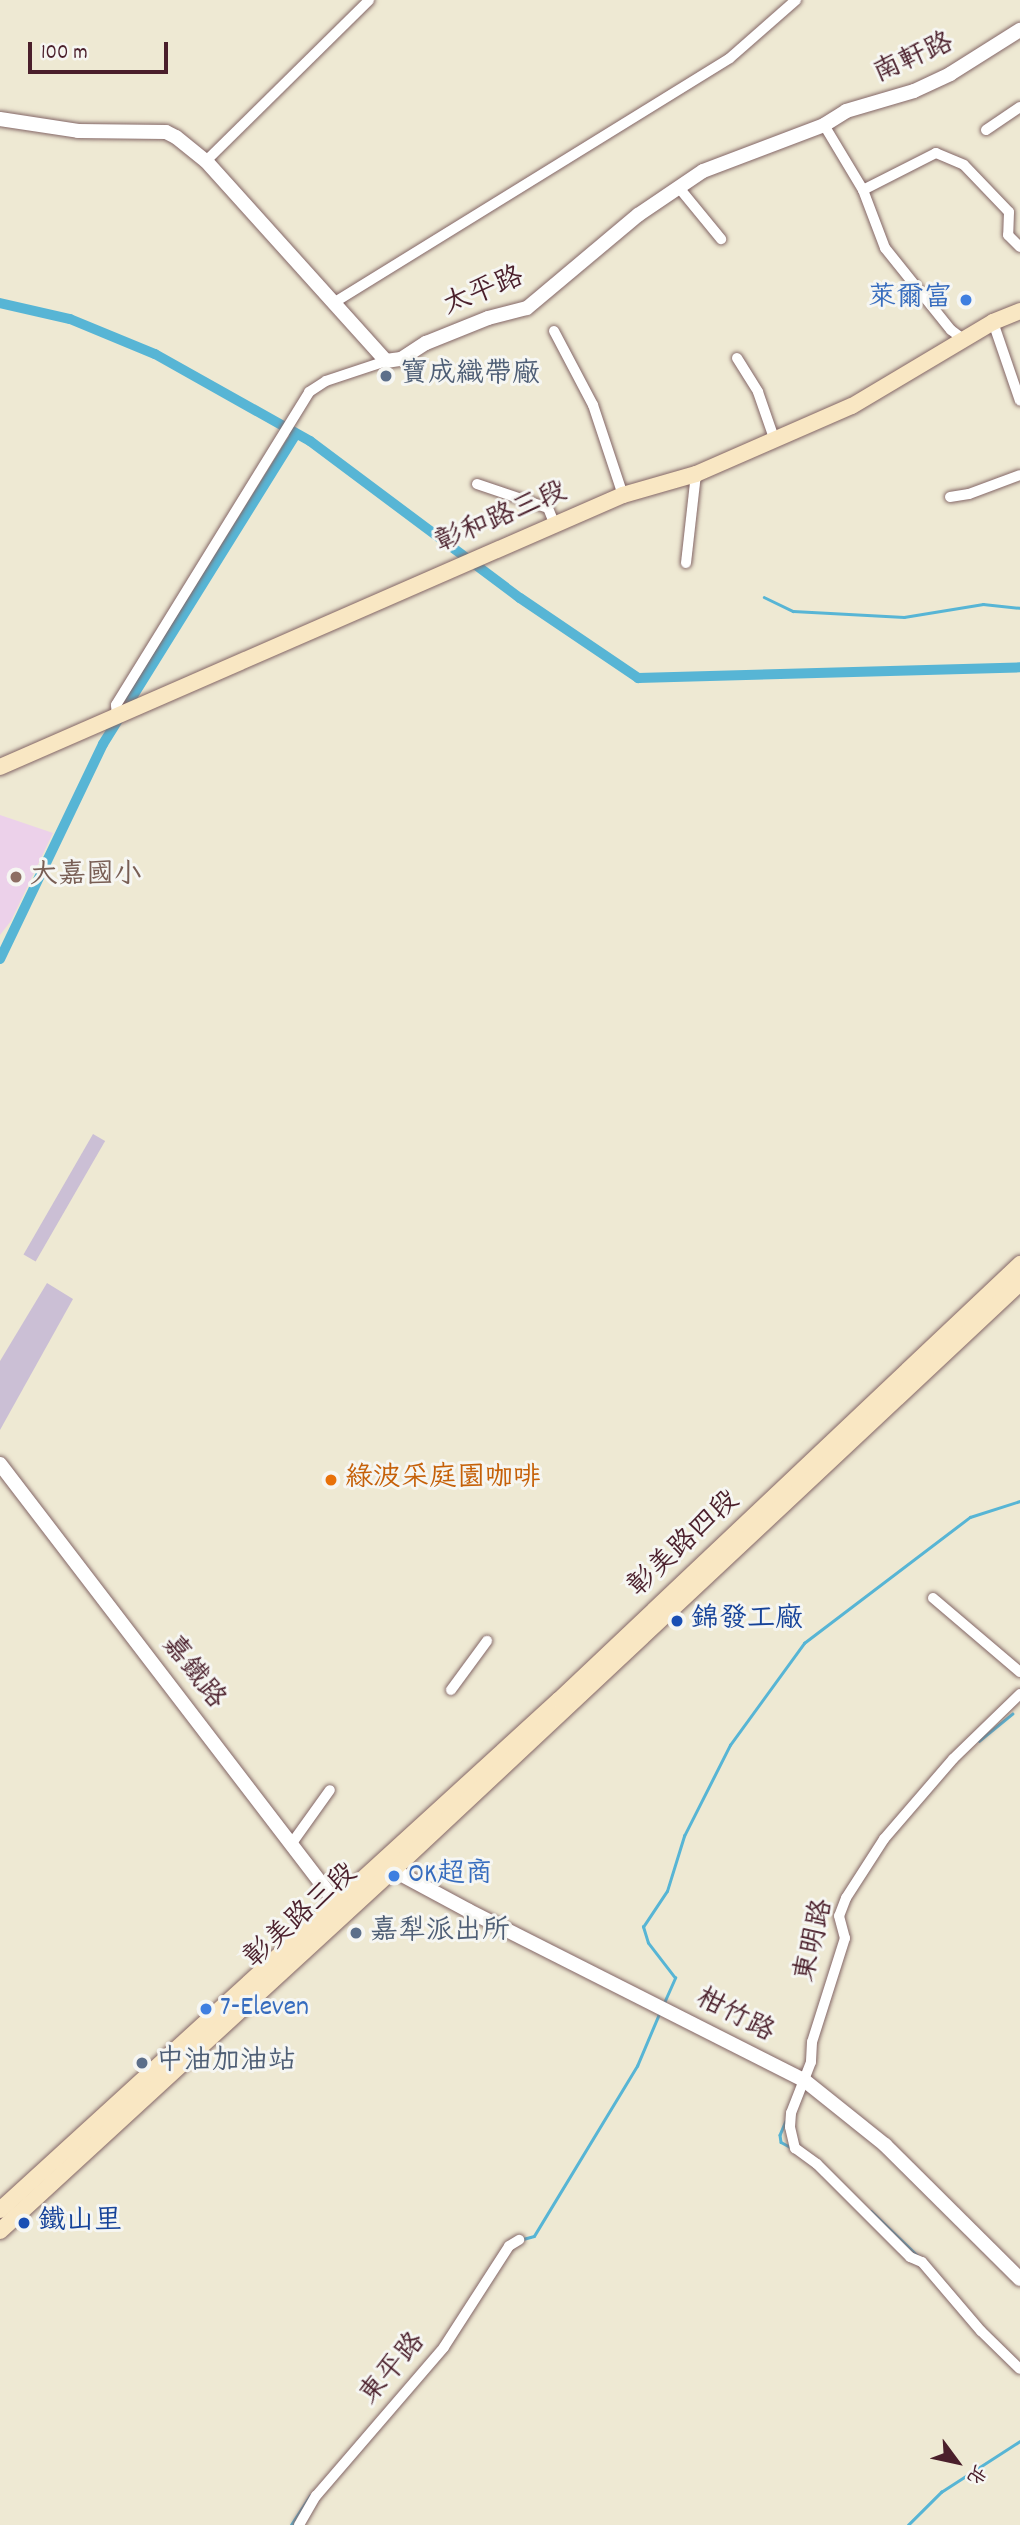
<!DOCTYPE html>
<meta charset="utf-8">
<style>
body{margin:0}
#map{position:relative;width:1020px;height:2525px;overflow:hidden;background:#eee9d3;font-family:Dekko,"LXGW WenKai TC",sans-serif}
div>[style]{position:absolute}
.built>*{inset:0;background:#ecd1ea}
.industrial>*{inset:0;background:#cbbfd5;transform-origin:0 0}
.stream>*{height:2.5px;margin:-1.25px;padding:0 1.25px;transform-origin:1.25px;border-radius:1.25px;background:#57b5d5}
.canal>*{height:10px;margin:-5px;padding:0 5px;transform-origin:5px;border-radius:5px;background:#57b5d5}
.roads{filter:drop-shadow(0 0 2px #836666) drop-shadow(0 0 2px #836666)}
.minor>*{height:10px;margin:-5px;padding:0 5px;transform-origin:5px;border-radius:5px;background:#fff}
.tertiary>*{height:14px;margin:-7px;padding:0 7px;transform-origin:7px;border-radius:7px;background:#fff}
.secondary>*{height:16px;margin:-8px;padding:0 8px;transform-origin:8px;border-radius:8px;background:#f9e7c3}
.dots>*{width:19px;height:19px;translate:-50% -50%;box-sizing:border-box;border:4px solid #f6f6f2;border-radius:50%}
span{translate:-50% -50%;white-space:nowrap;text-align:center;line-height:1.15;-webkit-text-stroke:6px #f6f6f2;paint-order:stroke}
.street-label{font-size:28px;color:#4a1f2b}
.shop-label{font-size:28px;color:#366cbe}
.right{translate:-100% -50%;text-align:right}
.left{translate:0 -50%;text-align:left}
.service-label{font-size:28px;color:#4e5e75}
.education-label{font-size:28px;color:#785e54}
.food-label{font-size:28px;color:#c56008}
.transit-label{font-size:28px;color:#164399}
.north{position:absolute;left:922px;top:2427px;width:70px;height:70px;-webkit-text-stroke:5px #f6f6f2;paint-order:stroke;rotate:123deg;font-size:19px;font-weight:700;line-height:28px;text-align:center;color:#4a1f2b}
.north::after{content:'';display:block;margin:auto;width:24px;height:32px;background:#4a1f2b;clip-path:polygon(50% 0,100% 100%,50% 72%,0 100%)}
.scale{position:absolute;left:28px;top:42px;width:140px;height:32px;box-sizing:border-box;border:4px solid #4a1f2b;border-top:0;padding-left:9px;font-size:21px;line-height:24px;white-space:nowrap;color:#4a1f2b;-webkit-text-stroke:5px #f6f6f2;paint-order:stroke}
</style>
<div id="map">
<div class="built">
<i style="clip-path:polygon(0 815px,53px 833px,11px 921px,0 935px)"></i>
</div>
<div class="industrial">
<i style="left:93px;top:1134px;width:14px;height:139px;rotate:30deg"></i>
<i style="clip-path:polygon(47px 1283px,73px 1299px,0 1430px,0 1361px)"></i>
</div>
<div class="stream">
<i style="left:764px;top:597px;width:32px;rotate:26deg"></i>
<i style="left:793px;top:611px;width:111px;rotate:3.1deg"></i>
<i style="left:904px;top:617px;width:80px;rotate:-9.3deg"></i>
<i style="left:983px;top:604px;width:37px;rotate:6deg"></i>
<i style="left:979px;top:1741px;width:43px;rotate:-39.3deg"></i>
<i style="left:663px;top:2005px;width:30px;rotate:-66deg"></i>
<i style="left:675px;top:1978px;width:44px;rotate:-127.6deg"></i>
<i style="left:648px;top:1943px;width:17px;rotate:-107deg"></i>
<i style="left:643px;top:1927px;width:43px;rotate:-56.3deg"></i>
<i style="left:667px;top:1891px;width:58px;rotate:-72.8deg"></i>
<i style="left:684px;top:1836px;width:102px;rotate:-63.2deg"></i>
<i style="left:730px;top:1745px;width:126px;rotate:-54deg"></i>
<i style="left:804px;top:1643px;width:208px;rotate:-37.2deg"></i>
<i style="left:970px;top:1517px;width:52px;rotate:-17.7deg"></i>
<i style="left:786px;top:2121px;width:15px;rotate:113deg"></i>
<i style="left:780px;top:2135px;width:7px;rotate:82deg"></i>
<i style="left:781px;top:2142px;width:10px;rotate:29deg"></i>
<i style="left:871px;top:2211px;width:64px;rotate:43.7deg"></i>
<i style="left:523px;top:2239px;width:11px;rotate:-15deg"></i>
<i style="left:534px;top:2236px;width:199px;rotate:-58.8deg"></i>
<i style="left:637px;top:2066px;width:56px;rotate:-67.1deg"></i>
<i style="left:291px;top:2525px;width:35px;rotate:-57deg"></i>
<i style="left:908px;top:2525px;width:47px;rotate:-45deg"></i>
<i style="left:941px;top:2492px;width:94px;rotate:-32.8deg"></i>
</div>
<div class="canal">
<i style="left:0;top:303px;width:72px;rotate:12.9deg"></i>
<i style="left:70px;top:319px;width:92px;rotate:22.4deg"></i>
<i style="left:155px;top:354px;width:178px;rotate:29.3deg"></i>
<i style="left:310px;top:441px;width:262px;rotate:36.8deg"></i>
<i style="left:520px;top:598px;width:143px;rotate:34.1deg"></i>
<i style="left:638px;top:678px;width:382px;rotate:-1.6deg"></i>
<i style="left:0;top:959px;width:238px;rotate:-64.4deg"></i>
<i style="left:103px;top:744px;width:365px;rotate:-58.1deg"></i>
</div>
<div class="roads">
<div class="minor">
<i style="left:824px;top:125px;width:76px;rotate:59deg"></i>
<i style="left:863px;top:190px;width:62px;rotate:69.2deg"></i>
<i style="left:885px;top:248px;width:105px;rotate:51.2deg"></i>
<i style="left:951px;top:330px;width:15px;rotate:37deg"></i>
<i style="left:986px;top:130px;width:41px;rotate:-34.1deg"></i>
<i style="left:206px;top:161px;width:229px;rotate:-44.6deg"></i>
<i style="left:680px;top:189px;width:65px;rotate:50.6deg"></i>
<i style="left:863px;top:190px;width:82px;rotate:-26.9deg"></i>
<i style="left:936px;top:153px;width:30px;rotate:23deg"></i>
<i style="left:964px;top:165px;width:65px;rotate:46.2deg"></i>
<i style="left:1009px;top:212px;width:23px;rotate:92deg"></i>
<i style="left:1008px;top:235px;width:17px;rotate:45deg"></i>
<i style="left:335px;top:302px;width:464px;rotate:-31.7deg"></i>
<i style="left:730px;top:58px;width:88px;rotate:-41.3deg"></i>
<i style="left:993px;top:322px;width:83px;rotate:71.1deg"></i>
<i style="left:554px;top:331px;width:84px;rotate:62.2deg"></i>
<i style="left:593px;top:405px;width:95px;rotate:71.6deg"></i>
<i style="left:737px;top:358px;width:40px;rotate:58deg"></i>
<i style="left:758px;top:392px;width:49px;rotate:70.8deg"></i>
<i style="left:477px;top:484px;width:75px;rotate:18.7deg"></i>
<i style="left:548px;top:508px;width:18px;rotate:68deg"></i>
<i style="left:950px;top:497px;width:19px;rotate:-9deg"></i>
<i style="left:969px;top:494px;width:54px;rotate:-20.4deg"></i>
<i style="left:686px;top:563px;width:90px;rotate:-83.6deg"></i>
<i style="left:117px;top:718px;width:13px;rotate:-94deg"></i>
<i style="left:116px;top:705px;width:368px;rotate:-58.3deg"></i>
<i style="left:309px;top:392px;width:20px;rotate:-33deg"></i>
<i style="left:326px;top:381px;width:63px;rotate:-18.4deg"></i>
<i style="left:933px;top:1598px;width:114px;rotate:40.4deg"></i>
<i style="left:451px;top:1690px;width:61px;rotate:-53.7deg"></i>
<i style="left:1020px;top:1694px;width:93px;rotate:135.9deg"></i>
<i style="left:953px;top:1759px;width:106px;rotate:130.8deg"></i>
<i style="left:884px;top:1839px;width:70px;rotate:122.8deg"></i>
<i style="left:846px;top:1898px;width:19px;rotate:111deg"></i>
<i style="left:839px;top:1916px;width:23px;rotate:75deg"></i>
<i style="left:845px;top:1938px;width:109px;rotate:107.6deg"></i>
<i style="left:812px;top:2042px;width:20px;rotate:93deg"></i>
<i style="left:811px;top:2062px;width:55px;rotate:111.4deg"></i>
<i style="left:791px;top:2113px;width:14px;rotate:94deg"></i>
<i style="left:790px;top:2127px;width:22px;rotate:77deg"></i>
<i style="left:795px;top:2148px;width:27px;rotate:36deg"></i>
<i style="left:817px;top:2164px;width:132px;rotate:45deg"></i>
<i style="left:910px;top:2257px;width:13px;rotate:23deg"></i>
<i style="left:922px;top:2262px;width:91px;rotate:49.5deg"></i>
<i style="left:981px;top:2331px;width:54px;rotate:44.3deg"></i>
<i style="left:292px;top:1843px;width:65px;rotate:-54.4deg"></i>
<i style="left:299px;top:2525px;width:34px;rotate:-60deg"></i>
<i style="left:316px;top:2496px;width:196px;rotate:-49.3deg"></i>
<i style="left:444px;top:2347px;width:120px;rotate:-57.2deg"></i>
<i style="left:509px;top:2246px;width:12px;rotate:-31deg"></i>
</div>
<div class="tertiary">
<i style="left:0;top:119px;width:79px;rotate:8.7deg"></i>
<i style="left:78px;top:131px;width:88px;rotate:0.7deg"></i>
<i style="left:166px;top:132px;width:11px;rotate:27deg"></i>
<i style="left:176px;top:137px;width:38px;rotate:39deg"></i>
<i style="left:206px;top:161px;width:269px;rotate:48deg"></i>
<i style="left:386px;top:361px;width:15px;rotate:-8deg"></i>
<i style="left:401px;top:359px;width:30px;rotate:-33deg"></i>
<i style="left:426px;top:343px;width:67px;rotate:-22deg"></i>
<i style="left:488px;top:318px;width:40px;rotate:-14.4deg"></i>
<i style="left:527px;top:308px;width:145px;rotate:-40deg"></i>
<i style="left:638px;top:215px;width:78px;rotate:-34.1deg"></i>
<i style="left:703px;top:171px;width:129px;rotate:-20.8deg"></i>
<i style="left:824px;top:125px;width:26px;rotate:-32deg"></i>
<i style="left:846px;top:111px;width:71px;rotate:-16.4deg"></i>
<i style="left:914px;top:91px;width:40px;rotate:-25deg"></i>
<i style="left:950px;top:74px;width:83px;rotate:-32.2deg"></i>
<i style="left:0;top:1464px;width:564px;rotate:52.56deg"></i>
<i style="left:386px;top:1864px;width:9px;rotate:41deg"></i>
<i style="left:393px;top:1870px;width:86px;rotate:28.3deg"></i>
<i style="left:469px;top:1911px;width:375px;rotate:26.8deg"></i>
<i style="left:804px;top:2080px;width:104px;rotate:38.7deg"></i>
<i style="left:885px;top:2145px;width:190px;rotate:44.8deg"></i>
</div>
<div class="secondary">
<i style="left:0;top:767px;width:680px;rotate:-23.59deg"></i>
<i style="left:623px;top:495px;width:76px;rotate:-16deg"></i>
<i style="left:696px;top:474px;width:170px;rotate:-23.6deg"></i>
<i style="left:852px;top:406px;width:164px;rotate:-30.8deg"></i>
<i style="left:993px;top:322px;width:29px;rotate:-22deg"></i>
<i style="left:0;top:2210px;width:757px;rotate:-42.38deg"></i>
<i style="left:559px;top:1700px;width:635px;rotate:-43.4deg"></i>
<i style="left:0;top:2231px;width:550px;rotate:-42.57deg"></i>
<i style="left:405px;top:1859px;width:843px;rotate:-43.12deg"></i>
</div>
</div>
<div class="dots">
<i style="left:966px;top:300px;background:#3f7fe0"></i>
<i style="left:386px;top:376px;background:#5c6f8a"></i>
<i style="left:16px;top:877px;background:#8d6e63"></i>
<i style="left:331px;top:1480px;background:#e8710a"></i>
<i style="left:677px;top:1621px;background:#1a4fb4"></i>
<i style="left:394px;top:1876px;background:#3f7fe0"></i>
<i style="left:356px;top:1933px;background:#5c6f8a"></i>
<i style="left:206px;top:2009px;background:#3f7fe0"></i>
<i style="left:142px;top:2063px;background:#5c6f8a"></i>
<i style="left:24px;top:2223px;background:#1a4fb4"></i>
</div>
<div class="street-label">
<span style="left:914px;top:60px;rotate:-24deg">南軒路</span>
<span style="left:484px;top:293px;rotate:-22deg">太平路</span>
<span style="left:502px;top:519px;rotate:-23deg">彰和路三段</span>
<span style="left:685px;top:1545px;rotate:-43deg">彰美路四段</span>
<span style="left:192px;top:1673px;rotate:52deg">嘉鐵路</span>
<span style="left:302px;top:1917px;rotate:-42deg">彰美路三段</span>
<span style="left:816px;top:1941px;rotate:-77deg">東明路</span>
<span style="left:734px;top:2017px;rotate:27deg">柑竹路</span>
<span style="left:394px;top:2370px;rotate:-50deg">東平路</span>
</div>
<div class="shop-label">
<span class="right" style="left:952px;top:300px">萊爾富</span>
<span class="left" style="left:408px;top:1876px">OK超商</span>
<span class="left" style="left:220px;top:2009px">7-Eleven</span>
</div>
<div class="service-label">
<span class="left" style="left:400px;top:376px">寶成織帶廠</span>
<span class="left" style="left:370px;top:1933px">嘉犁派出所</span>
<span class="left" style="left:156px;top:2063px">中油加油站</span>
</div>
<div class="education-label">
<span class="left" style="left:30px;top:877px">大嘉國小</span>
</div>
<div class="food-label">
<span class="left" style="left:345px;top:1480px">綠波采庭園咖啡</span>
</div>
<div class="transit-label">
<span class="left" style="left:691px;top:1621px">錦發工廠</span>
<span class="left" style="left:38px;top:2223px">鐵山里</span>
</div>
<div class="north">北</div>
<div class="scale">100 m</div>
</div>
